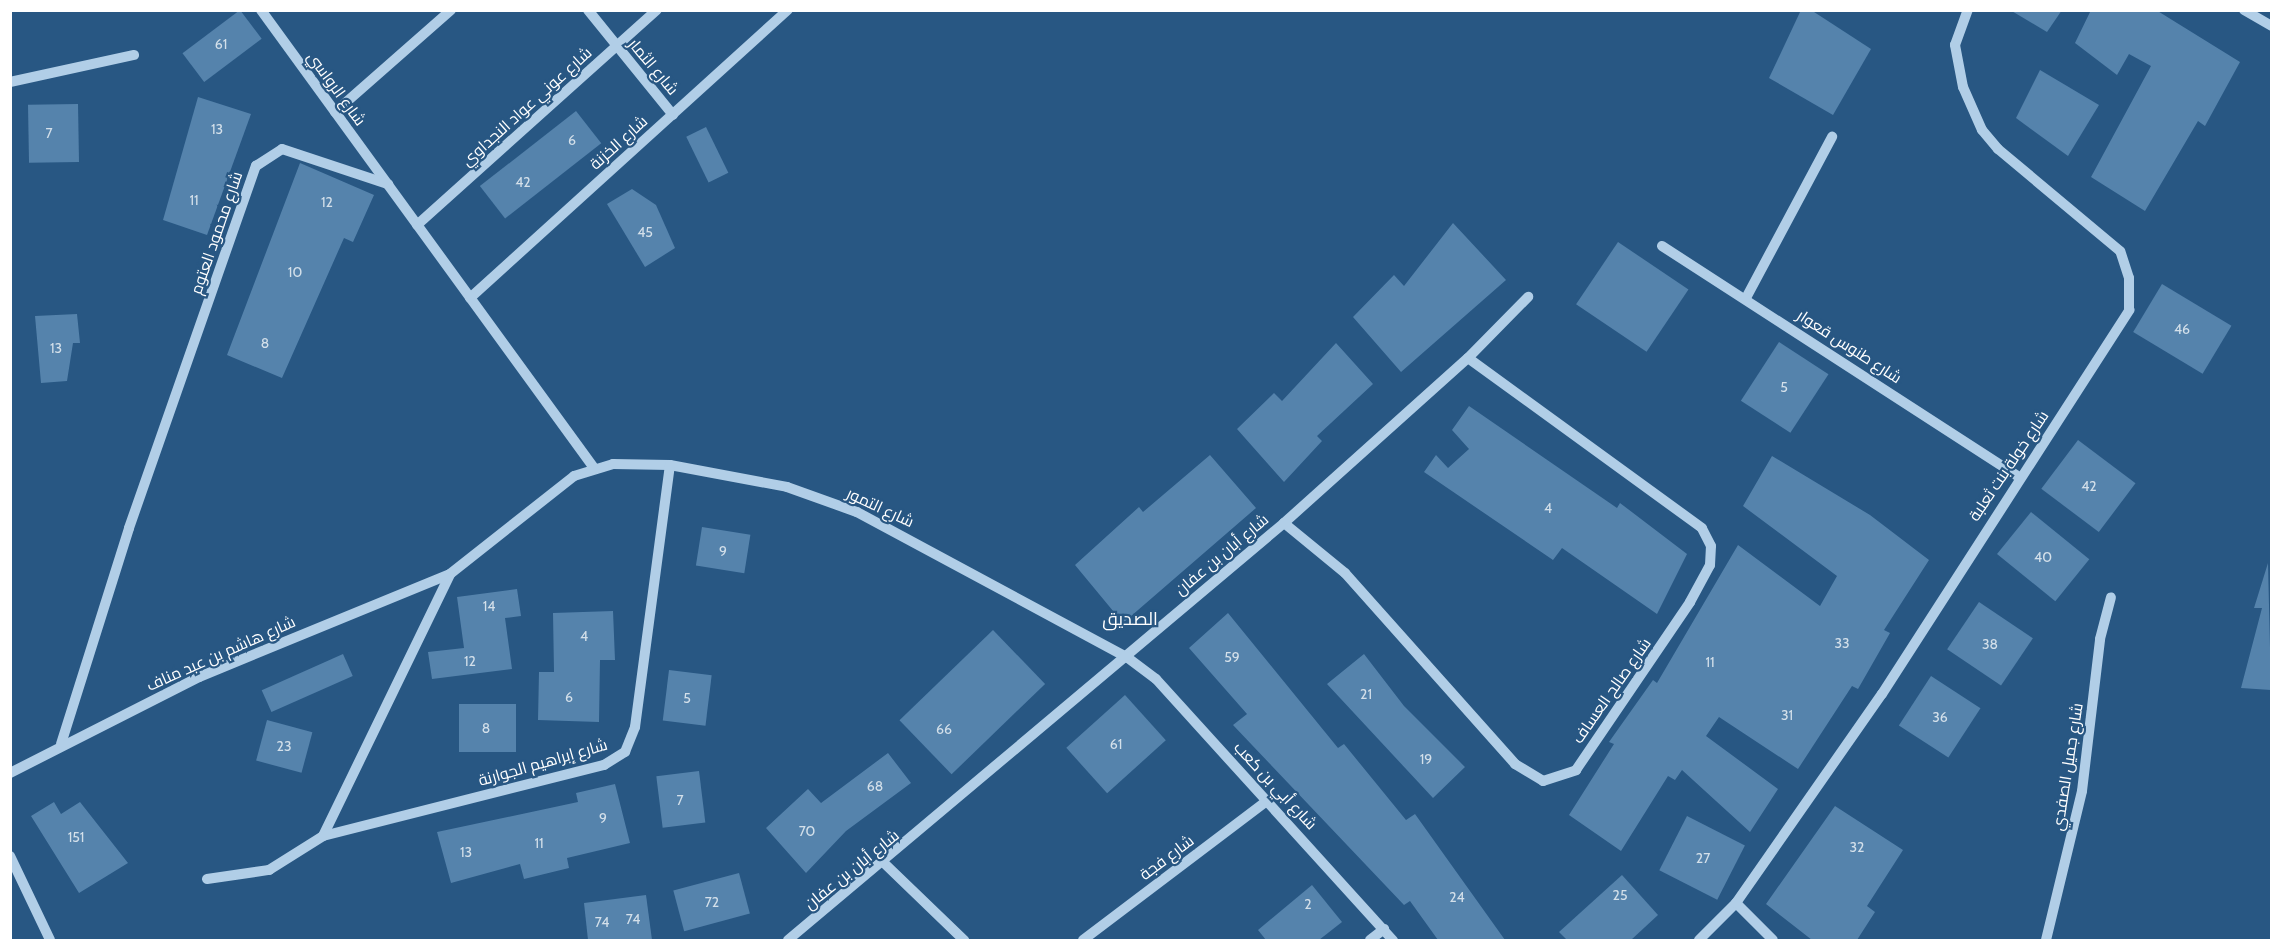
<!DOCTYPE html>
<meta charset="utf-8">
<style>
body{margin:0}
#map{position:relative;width:2282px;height:951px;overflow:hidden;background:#285783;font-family:Cabin,Cairo,sans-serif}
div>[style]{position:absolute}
.building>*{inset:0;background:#5583ac;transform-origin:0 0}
.minor>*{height:10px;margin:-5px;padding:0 5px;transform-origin:5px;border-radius:5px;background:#b1cee7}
span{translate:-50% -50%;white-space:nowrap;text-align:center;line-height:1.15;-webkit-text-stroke:4.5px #285783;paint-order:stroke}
.number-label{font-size:14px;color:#d4e0ea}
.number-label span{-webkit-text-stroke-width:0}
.street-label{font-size:16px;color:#fff}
.neighbourhood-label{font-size:18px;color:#fff}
.frame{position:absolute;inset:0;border:12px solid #fff;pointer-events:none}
</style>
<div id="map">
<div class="building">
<i style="left:240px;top:10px;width:36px;height:72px;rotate:53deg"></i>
<i style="clip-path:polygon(1801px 10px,1811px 10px,1871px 49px,1833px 115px,1769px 78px)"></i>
<i style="clip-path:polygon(2010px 10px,2062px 10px,2047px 32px)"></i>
<i style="clip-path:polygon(2091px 10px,2156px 10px,2240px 62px,2205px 126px,2198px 121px,2145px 211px,2091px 177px,2151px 66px,2129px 54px,2117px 75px,2075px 43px)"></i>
<i style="clip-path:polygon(2040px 70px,2099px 105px,2068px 156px,2016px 118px)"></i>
<i style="clip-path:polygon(198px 97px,251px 114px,207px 235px,163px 220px)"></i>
<i style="left:78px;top:104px;width:58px;height:50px;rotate:89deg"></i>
<i style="left:576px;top:111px;width:41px;height:122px;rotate:52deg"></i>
<i style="left:706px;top:127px;width:51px;height:22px;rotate:64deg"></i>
<i style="clip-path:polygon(300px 163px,374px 195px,353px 242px,344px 238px,282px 378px,227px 355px)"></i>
<i style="clip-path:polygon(632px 189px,656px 205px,675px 248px,645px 267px,607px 204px)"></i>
<i style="clip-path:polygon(1453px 223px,1506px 280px,1401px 372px,1353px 317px,1394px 275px,1404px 286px)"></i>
<i style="left:1618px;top:242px;width:85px;height:75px;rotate:34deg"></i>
<i style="left:2162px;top:284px;width:81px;height:56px;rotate:31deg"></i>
<i style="clip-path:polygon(77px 314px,80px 343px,73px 343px,67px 381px,41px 383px,35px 316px)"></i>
<i style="left:1779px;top:342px;width:59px;height:70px;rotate:33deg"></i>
<i style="clip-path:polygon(1336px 343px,1373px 384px,1317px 436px,1322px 441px,1284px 482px,1237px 429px,1274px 393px,1282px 401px)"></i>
<i style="clip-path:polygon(1469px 406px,1617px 508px,1620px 503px,1687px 554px,1657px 614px,1562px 548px,1553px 560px,1424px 472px,1436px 455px,1448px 468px,1469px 449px,1452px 430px)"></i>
<i style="left:2078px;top:440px;width:72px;height:61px;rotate:37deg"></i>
<i style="clip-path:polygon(1210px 455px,1256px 508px,1123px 623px,1075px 565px,1139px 507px,1143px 512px)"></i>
<i style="clip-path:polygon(1772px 456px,1870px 515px,1929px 560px,1884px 630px,1890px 633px,1858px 689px,1852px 686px,1798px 769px,1719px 717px,1706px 736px,1778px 789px,1750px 832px,1682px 770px,1675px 780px,1668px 776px,1621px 851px,1569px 815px,1614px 744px,1609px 742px,1653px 680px,1657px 683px,1738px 545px,1820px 606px,1837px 576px,1743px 506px)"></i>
<i style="left:2031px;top:512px;width:75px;height:54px;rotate:39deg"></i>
<i style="left:702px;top:527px;width:49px;height:39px;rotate:9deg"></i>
<i style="clip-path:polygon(2268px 563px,2271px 690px,2241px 688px,2262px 608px,2254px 608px)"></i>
<i style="clip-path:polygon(517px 589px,521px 616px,505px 618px,512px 669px,432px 679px,428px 652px,464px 648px,457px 597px)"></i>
<i style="left:1979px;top:602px;width:65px;height:57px;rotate:34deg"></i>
<i style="clip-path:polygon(613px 611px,615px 660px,600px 660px,599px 722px,538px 720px,539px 672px,554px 672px,553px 613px)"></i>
<i style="clip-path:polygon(1228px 613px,1338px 748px,1344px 744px,1406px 820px,1415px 814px,1505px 940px,1438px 940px,1410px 901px,1404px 905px,1233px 725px,1247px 714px,1189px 648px)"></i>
<i style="left:993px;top:630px;width:75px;height:130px;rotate:46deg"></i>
<i style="left:343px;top:654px;width:24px;height:89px;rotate:66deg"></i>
<i style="clip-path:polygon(1364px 654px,1404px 706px,1465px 767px,1433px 798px,1327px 684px)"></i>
<i style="left:669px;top:670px;width:43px;height:51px;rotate:7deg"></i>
<i style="left:1931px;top:676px;width:59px;height:59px;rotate:33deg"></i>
<i style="left:1125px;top:695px;width:61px;height:79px;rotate:48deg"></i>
<i style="left:459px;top:704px;width:57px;height:48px"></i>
<i style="left:267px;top:720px;width:47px;height:42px;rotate:15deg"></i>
<i style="clip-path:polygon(888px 753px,911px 783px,846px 831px,806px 873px,766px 828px,808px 789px,821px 803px)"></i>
<i style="left:699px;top:771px;width:52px;height:43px;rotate:83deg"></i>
<i style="clip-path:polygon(615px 784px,630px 843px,567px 858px,569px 868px,524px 879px,520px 864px,451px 883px,437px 832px,578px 802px,576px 793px)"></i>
<i style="clip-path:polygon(54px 802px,61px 814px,80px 802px,128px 863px,79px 893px,31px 816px)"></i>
<i style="clip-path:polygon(1835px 806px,1903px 850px,1867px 906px,1875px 912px,1857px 940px,1812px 940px,1766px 904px)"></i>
<i style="left:1687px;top:816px;width:65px;height:61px;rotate:27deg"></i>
<i style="left:739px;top:873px;width:42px;height:68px;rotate:75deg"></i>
<i style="clip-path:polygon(1622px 875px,1658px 915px,1631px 940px,1567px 940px,1559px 932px)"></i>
<i style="clip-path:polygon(1312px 885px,1342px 922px,1319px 940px,1266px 940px,1258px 930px)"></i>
<i style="clip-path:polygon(646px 895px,652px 940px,588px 940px,584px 903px)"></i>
</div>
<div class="minor">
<i style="left:261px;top:10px;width:566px;rotate:53.98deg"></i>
<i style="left:588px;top:10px;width:135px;rotate:51deg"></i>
<i style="left:2244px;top:10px;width:32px;rotate:30deg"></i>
<i style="left:10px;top:82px;width:127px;rotate:-12.3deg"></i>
<i style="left:335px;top:112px;width:154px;rotate:-41.3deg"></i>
<i style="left:417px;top:225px;width:322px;rotate:-41.9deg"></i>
<i style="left:1662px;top:246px;width:423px;rotate:32.9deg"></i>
<i style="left:470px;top:298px;width:429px;rotate:-42.2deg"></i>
<i style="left:1746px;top:298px;width:183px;rotate:-61.9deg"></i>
<i style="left:1284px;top:523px;width:79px;rotate:39.3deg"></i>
<i style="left:1345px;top:573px;width:256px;rotate:48.3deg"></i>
<i style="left:1515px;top:764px;width:33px;rotate:31deg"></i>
<i style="left:1543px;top:781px;width:35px;rotate:-18deg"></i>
<i style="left:1576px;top:770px;width:203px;rotate:-55.8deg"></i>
<i style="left:1690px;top:602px;width:42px;rotate:-61.6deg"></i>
<i style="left:1710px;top:565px;width:19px;rotate:-87deg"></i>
<i style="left:1711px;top:546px;width:20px;rotate:-117deg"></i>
<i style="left:1702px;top:528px;width:289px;rotate:-144deg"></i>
<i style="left:61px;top:744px;width:226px;rotate:-72.5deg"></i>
<i style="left:129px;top:528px;width:384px;rotate:-70.7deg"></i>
<i style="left:256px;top:166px;width:31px;rotate:-33deg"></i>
<i style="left:282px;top:149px;width:112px;rotate:18.3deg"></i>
<i style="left:10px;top:773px;width:212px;rotate:-26.9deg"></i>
<i style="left:199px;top:677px;width:271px;rotate:-22.3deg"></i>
<i style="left:450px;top:574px;width:158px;rotate:-38.3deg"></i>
<i style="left:574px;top:476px;width:41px;rotate:-17.1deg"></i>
<i style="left:613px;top:464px;width:57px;rotate:1deg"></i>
<i style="left:670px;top:465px;width:119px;rotate:10.6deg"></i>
<i style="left:787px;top:487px;width:74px;rotate:19.7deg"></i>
<i style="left:857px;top:512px;width:308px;rotate:28.3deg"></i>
<i style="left:1128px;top:658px;width:35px;rotate:37deg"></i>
<i style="left:1156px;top:679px;width:353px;rotate:47.8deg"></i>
<i style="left:323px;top:836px;width:291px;rotate:-64.1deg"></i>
<i style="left:10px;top:856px;width:93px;rotate:64.5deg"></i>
<i style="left:885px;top:864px;width:110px;rotate:43.9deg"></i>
<i style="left:207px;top:879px;width:63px;rotate:-8.3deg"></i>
<i style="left:269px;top:870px;width:64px;rotate:-32.2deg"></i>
<i style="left:323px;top:836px;width:290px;rotate:-14.2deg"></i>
<i style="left:604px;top:765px;width:25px;rotate:-32deg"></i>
<i style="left:625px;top:752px;width:27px;rotate:-68deg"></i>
<i style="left:635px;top:727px;width:264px;rotate:-82.4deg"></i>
<i style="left:1736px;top:903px;width:52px;rotate:45deg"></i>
<i style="left:788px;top:940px;width:648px;rotate:-40.05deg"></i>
<i style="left:1284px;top:523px;width:247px;rotate:-41.9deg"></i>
<i style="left:1468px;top:358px;width:86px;rotate:-45.5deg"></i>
<i style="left:1083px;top:940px;width:232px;rotate:-37.1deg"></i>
<i style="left:1370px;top:940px;width:18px;rotate:-38deg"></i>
<i style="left:1699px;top:940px;width:52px;rotate:-45deg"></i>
<i style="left:1736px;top:903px;width:255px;rotate:-55.1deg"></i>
<i style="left:1882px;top:694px;width:457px;rotate:-57.2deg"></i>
<i style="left:2129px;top:310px;width:32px;rotate:-90deg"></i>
<i style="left:2129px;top:278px;width:28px;rotate:-108deg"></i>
<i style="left:2120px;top:251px;width:159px;rotate:-140.1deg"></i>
<i style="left:1998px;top:149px;width:25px;rotate:-130deg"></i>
<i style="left:1982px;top:130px;width:47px;rotate:-113.8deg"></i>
<i style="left:1963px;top:87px;width:43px;rotate:-100.8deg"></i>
<i style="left:1955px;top:45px;width:37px;rotate:-70deg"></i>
<i style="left:2046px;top:940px;width:153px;rotate:-76.4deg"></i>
<i style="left:2082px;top:791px;width:153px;rotate:-83.2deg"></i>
<i style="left:2100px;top:639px;width:43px;rotate:-75.3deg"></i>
</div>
<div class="number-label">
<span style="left:221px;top:44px">61</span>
<span style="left:217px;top:129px">13</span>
<span style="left:49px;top:133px">7</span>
<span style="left:572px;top:140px">6</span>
<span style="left:523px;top:182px">42</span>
<span style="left:194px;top:200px">11</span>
<span style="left:327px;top:202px">12</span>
<span style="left:645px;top:232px">45</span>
<span style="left:295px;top:272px">10</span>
<span style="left:2182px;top:329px">46</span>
<span style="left:265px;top:343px">8</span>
<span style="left:56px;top:348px">13</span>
<span style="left:1784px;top:387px">5</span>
<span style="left:2089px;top:486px">42</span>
<span style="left:1548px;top:508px">4</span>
<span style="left:723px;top:551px">9</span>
<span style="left:2043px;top:557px">40</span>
<span style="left:489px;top:606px">14</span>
<span style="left:584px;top:636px">4</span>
<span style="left:1842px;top:643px">33</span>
<span style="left:1990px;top:644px">38</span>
<span style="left:1232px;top:657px">59</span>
<span style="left:470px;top:661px">12</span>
<span style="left:1710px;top:662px">11</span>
<span style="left:1366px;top:694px">21</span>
<span style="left:569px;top:697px">6</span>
<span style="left:687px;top:698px">5</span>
<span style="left:1787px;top:715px">31</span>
<span style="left:1940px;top:717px">36</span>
<span style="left:486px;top:728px">8</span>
<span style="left:944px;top:729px">66</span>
<span style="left:1116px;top:744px">61</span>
<span style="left:284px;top:746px">23</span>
<span style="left:1426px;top:759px">19</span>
<span style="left:875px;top:786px">68</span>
<span style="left:680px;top:800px">7</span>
<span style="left:603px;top:818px">9</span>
<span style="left:807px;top:831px">70</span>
<span style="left:76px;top:837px">151</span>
<span style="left:539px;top:843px">11</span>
<span style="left:1857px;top:847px">32</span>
<span style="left:466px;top:852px">13</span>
<span style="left:1703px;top:858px">27</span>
<span style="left:1620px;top:895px">25</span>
<span style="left:1457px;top:897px">24</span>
<span style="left:712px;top:902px">72</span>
<span style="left:1308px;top:904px">2</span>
<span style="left:633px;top:919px">74</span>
<span style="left:602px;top:922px">74</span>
</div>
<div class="street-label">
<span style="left:653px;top:67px;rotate:50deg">شارع الثمار</span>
<span style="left:336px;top:89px;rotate:54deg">شارع الرواسي</span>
<span style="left:527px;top:107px;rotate:-42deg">شارع عوني عواد النجداوي</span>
<span style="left:619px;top:143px;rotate:-42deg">شارع الخزنة</span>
<span style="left:217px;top:233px;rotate:-71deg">شارع محمود العتوم</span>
<span style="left:1849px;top:347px;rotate:33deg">شارع طنوس قعوار</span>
<span style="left:2009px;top:466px;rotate:-56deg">شارع خولة بنت ثعلبة</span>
<span style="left:880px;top:508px;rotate:25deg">شارع التمور</span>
<span style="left:1222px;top:555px;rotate:-40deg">شارع أبان بن عفان</span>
<span style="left:221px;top:654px;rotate:-24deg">شارع هاشم بن عبد مناف</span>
<span style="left:1612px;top:691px;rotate:-55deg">شارع صالح العساف</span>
<span style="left:543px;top:763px;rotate:-16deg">شارع إبراهيم الجوارنة</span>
<span style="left:2068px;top:767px;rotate:-81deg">شارع جميل الصفدي</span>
<span style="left:1275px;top:786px;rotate:47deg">شارع أبي بن كعب</span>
<span style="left:1167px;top:858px;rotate:-37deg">شارع فجة</span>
<span style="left:852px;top:870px;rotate:-39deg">شارع أبان بن عفان</span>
</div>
<div class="neighbourhood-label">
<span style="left:1130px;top:619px">الصديق</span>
</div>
<div class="frame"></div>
</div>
